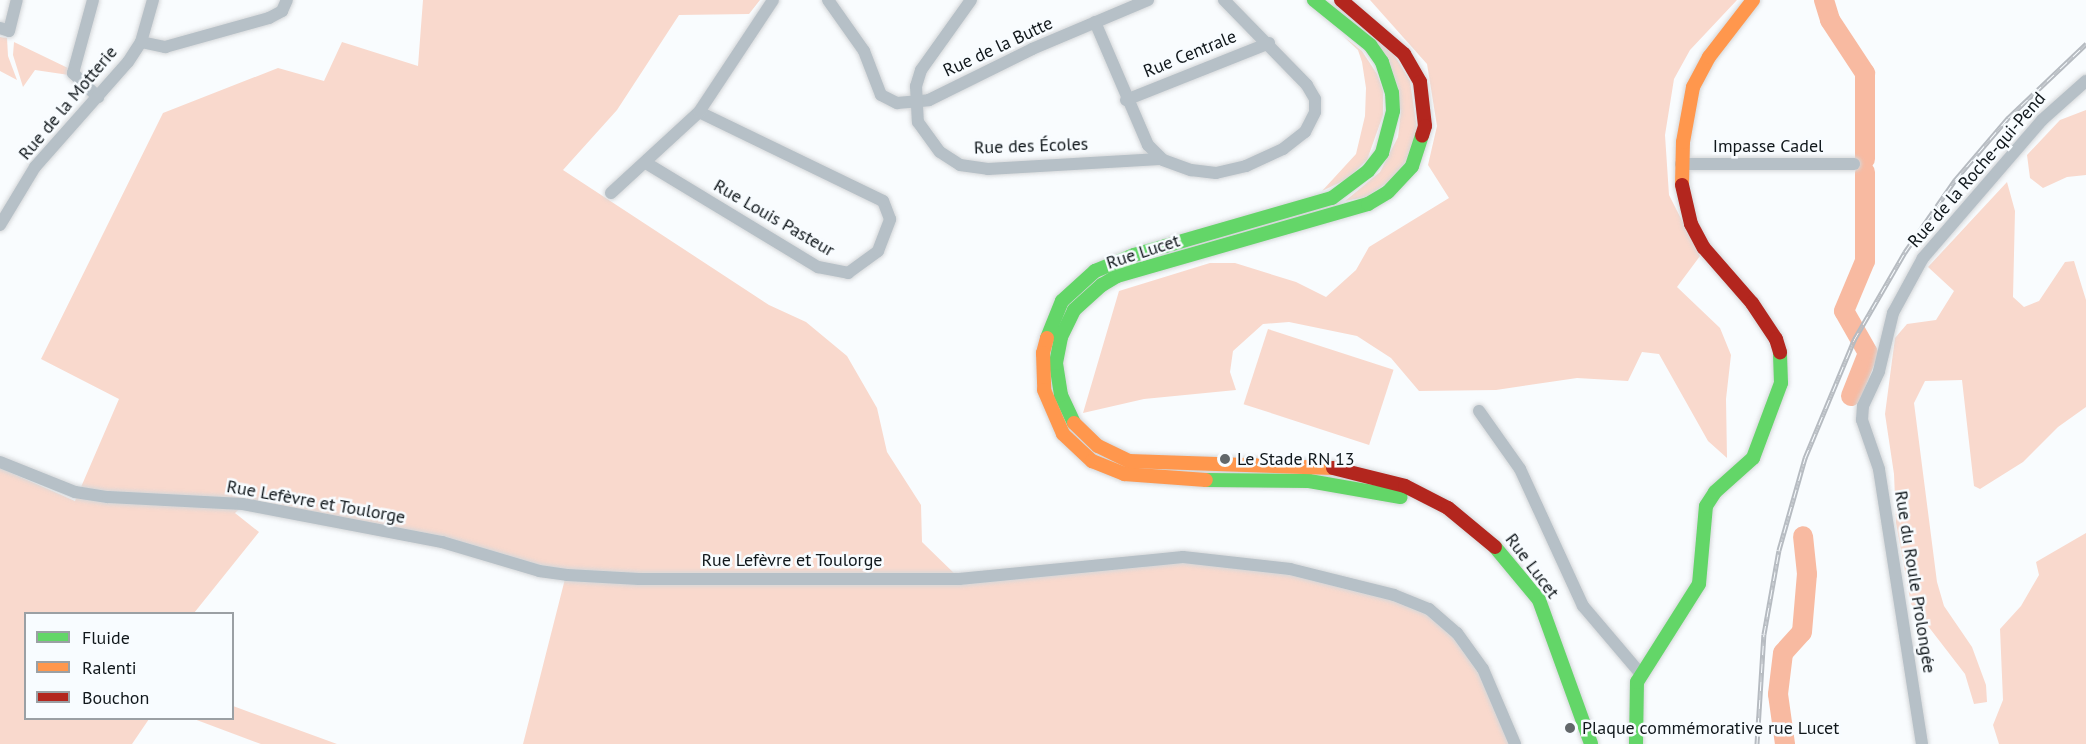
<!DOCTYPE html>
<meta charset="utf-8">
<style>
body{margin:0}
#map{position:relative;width:2086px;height:744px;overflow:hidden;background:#f9fcfe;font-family:"PT Sans",sans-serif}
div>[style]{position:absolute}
.green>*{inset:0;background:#f9d9cd;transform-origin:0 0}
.river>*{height:20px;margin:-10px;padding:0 10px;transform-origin:10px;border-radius:10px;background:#f8baa1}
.roads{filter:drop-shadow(0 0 2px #d5d7d9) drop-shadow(0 0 2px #d5d7d9)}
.street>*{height:12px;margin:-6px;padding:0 6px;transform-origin:6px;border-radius:6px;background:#b6c0c7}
.fast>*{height:14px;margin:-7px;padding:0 7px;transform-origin:7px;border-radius:7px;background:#63d668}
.slow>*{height:14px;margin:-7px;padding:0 7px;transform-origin:7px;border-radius:7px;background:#ff974d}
.jam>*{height:14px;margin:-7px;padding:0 7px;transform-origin:7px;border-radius:7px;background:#b3261e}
.rail>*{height:5px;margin-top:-2.5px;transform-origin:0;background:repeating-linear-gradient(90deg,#f8fcff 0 9px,#b6bbc1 0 18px);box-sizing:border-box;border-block:2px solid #b6bbc1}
.dots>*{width:16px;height:16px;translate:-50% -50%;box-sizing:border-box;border:3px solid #f8fcff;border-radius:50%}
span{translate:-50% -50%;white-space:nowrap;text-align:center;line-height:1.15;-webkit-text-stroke:5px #f8fcff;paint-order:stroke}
.street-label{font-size:18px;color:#10171b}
.poi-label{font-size:18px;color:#10171b}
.left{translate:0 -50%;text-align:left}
.legend{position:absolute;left:24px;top:612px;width:210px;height:108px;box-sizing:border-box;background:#f8fcff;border:2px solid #9ba0a4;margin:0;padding:8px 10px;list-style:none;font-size:18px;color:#10171b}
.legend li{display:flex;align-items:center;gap:12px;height:30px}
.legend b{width:30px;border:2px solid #9ba0a4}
</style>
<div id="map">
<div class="green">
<i style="clip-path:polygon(423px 0,760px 0,749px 14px,679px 15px,617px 110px,563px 170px,769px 305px,806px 322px,847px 356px,877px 408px,887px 452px,921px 505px,922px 542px,960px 579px,1183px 557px,1290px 569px,1429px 609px,1483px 669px,1515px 744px,523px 744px,566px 575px,442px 542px,244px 504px,235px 513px,259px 532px,194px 613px,26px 614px,26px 718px,149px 719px,132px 744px,0 744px,0 468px,75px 501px,119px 399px,41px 359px,163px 113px,278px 68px,324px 81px,342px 42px,418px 66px)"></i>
<i style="clip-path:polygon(1370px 0,1737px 0,1690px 50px,1674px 79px,1665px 135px,1669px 195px,1700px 256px,1677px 287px,1720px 328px,1731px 355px,1726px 399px,1727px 458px,1708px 441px,1659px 354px,1642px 352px,1628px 381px,1577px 378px,1496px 390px,1419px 391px,1391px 358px,1357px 336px,1289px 322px,1263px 324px,1233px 351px,1230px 372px,1236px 390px,1144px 399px,1083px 413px,1119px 291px,1210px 263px,1235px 263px,1296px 282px,1326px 297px,1356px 270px,1369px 247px,1449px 198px,1428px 165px,1437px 126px,1427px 64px)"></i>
<i style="clip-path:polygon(1342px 35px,1362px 51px,1377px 74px,1383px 91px,1383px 115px,1367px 160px,1347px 179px,1322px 191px,1356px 154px,1365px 116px,1366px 88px,1362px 62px,1358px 50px)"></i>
<i style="clip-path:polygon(1370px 36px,1393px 53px,1410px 81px,1417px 129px,1412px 154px,1393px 179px,1366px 197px,1345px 201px,1380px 172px,1398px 137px,1401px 111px)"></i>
<i style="clip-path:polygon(0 37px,7px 38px,8px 56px,17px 80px,0 71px)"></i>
<i style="clip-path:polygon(14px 42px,70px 69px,69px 75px,35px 70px,23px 87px,13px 55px)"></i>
<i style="clip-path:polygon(2086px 110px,2086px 175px,2067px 177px,2043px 188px,2030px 178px,2027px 155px,2060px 120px)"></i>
<i style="clip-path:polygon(2007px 182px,2015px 211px,2013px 297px,2024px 307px,2039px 301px,2065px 262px,2074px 261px,2086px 300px,2086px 407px,2058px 427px,2023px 462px,1980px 489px,1974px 486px,1962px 380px,1925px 381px,1914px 403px,1937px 582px,1944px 606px,1972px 647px,1986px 685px,1987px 702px,1974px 704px,1965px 674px,1911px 604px,1896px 523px,1894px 474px,1885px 414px,1895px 338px,1907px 324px,1936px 320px,1954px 291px,1928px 267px)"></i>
<i style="left:1268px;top:329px;width:132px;height:79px;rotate:18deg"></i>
<i style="clip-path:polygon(2086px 533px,2086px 744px,1999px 744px,1993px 725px,2003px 700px,2000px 629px,2021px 606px,2039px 575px,2036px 562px)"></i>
<i style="clip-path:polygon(233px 706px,337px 744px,261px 744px,194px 719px,232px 718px)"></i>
</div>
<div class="river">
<i style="left:1824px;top:0;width:21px;rotate:73deg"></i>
<i style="left:1830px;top:20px;width:64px;rotate:56.6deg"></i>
<i style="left:1865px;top:73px;width:86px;rotate:90deg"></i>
<i style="left:1851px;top:396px;width:46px;rotate:-68.4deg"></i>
<i style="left:1868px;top:353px;width:48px;rotate:-119.7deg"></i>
<i style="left:1844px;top:311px;width:54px;rotate:-67.2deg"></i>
<i style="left:1865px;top:261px;width:89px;rotate:-90deg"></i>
<i style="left:1785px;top:744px;width:50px;rotate:-98deg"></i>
<i style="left:1778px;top:694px;width:41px;rotate:-83deg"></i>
<i style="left:1783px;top:653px;width:28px;rotate:-48deg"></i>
<i style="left:1802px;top:632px;width:58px;rotate:-85.1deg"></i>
<i style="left:1807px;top:574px;width:38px;rotate:-96deg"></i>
</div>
<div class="roads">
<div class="street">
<i style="left:93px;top:0;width:76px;rotate:105.3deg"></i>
<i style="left:73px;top:73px;width:35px;rotate:44deg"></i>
<i style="left:828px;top:0;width:62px;rotate:54.8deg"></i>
<i style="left:864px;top:51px;width:47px;rotate:68.9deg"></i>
<i style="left:881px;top:95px;width:18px;rotate:27deg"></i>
<i style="left:897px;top:103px;width:32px;rotate:-5deg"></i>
<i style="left:929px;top:100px;width:115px;rotate:-26.3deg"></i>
<i style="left:1032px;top:49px;width:126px;rotate:-22.9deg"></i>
<i style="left:971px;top:0;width:86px;rotate:125.5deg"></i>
<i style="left:921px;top:70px;width:17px;rotate:107deg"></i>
<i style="left:916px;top:86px;width:36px;rotate:87deg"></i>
<i style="left:918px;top:122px;width:37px;rotate:54deg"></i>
<i style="left:940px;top:152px;width:24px;rotate:33deg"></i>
<i style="left:960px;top:165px;width:28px;rotate:8deg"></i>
<i style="left:988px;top:169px;width:172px;rotate:-3.3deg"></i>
<i style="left:1095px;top:22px;width:134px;rotate:66.7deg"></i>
<i style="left:1148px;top:145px;width:21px;rotate:45deg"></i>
<i style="left:1163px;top:160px;width:30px;rotate:20deg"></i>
<i style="left:1191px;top:170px;width:25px;rotate:7deg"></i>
<i style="left:1216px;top:173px;width:31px;rotate:-13deg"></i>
<i style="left:1246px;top:166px;width:41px;rotate:-24.7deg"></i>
<i style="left:1283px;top:149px;width:28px;rotate:-38deg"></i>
<i style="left:1305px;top:132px;width:22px;rotate:-63deg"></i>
<i style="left:1315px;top:112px;width:13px;rotate:-90deg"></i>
<i style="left:1315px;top:99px;width:16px;rotate:-120deg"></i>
<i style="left:1307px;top:85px;width:119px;rotate:-134.3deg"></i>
<i style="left:0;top:28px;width:9px;rotate:18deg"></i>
<i style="left:9px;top:31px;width:32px;rotate:-76deg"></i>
<i style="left:141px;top:42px;width:25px;rotate:12deg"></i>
<i style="left:165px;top:47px;width:108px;rotate:-15.6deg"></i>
<i style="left:269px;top:18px;width:15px;rotate:-28deg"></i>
<i style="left:282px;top:11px;width:12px;rotate:-66deg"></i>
<i style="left:1126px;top:100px;width:154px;rotate:-21.7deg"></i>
<i style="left:646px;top:163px;width:201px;rotate:31.2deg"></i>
<i style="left:818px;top:267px;width:31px;rotate:11deg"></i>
<i style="left:848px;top:273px;width:37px;rotate:-36deg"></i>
<i style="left:878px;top:251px;width:34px;rotate:-69deg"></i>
<i style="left:890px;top:219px;width:19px;rotate:-111deg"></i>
<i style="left:883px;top:201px;width:204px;rotate:-154.2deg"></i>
<i style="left:1681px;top:164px;width:173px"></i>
<i style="left:611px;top:193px;width:120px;rotate:-42.6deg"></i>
<i style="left:699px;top:112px;width:134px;rotate:-56.5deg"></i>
<i style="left:0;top:225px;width:68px;rotate:-58.9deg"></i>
<i style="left:35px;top:167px;width:140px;rotate:-48.5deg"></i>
<i style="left:128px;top:62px;width:24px;rotate:-57deg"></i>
<i style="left:141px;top:42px;width:44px;rotate:-74.1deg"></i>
<i style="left:1479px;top:411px;width:71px;rotate:54.7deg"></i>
<i style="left:1520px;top:469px;width:151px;rotate:65.3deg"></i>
<i style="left:1583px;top:606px;width:88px;rotate:49.6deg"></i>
<i style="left:0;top:462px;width:81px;rotate:21.8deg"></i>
<i style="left:75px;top:492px;width:33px;rotate:9deg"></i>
<i style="left:108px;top:497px;width:135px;rotate:3deg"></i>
<i style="left:243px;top:504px;width:203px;rotate:10.8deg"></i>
<i style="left:442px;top:542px;width:101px;rotate:16.6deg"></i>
<i style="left:539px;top:571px;width:28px;rotate:8deg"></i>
<i style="left:567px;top:575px;width:72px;rotate:3.2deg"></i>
<i style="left:639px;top:579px;width:320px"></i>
<i style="left:959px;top:579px;width:225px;rotate:-5.6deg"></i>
<i style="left:1183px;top:557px;width:108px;rotate:6.4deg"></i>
<i style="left:1290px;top:569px;width:107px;rotate:14deg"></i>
<i style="left:1394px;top:595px;width:38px;rotate:22deg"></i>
<i style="left:1429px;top:609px;width:37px;rotate:41deg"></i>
<i style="left:1457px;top:633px;width:44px;rotate:54.2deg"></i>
<i style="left:1483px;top:669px;width:82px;rotate:66.9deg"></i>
<i style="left:1922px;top:744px;width:278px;rotate:-98.9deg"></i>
<i style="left:1879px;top:469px;width:52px;rotate:-109.1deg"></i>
<i style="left:1862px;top:420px;width:14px;rotate:-86deg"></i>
<i style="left:1863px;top:406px;width:38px;rotate:-65deg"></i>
<i style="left:1879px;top:371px;width:60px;rotate:-76.4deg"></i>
<i style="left:1893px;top:313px;width:63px;rotate:-61.4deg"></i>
<i style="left:1923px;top:258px;width:182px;rotate:-49.2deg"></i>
<i style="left:2042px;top:120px;width:59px;rotate:-41.6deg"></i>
</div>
<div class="fast">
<i style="left:1047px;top:338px;width:40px;rotate:-68deg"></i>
<i style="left:1062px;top:301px;width:45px;rotate:-42.3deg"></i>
<i style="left:1095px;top:271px;width:42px;rotate:-22.3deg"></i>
<i style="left:1134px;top:255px;width:206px;rotate:-16.1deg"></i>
<i style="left:1332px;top:198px;width:45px;rotate:-36.9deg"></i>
<i style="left:1368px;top:171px;width:23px;rotate:-52deg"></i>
<i style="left:1382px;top:153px;width:43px;rotate:-75.3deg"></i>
<i style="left:1393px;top:111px;width:18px;rotate:-93deg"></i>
<i style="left:1392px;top:93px;width:33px;rotate:-108deg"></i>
<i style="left:1382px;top:62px;width:21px;rotate:-125deg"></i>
<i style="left:1370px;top:45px;width:72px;rotate:-141.2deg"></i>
<i style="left:1074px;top:423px;width:31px;rotate:-115deg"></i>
<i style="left:1061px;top:395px;width:32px;rotate:-99deg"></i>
<i style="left:1056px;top:363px;width:26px;rotate:-79deg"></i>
<i style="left:1061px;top:337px;width:30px;rotate:-64deg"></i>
<i style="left:1074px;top:310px;width:38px;rotate:-42deg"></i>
<i style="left:1102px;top:285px;width:17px;rotate:-31deg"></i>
<i style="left:1117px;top:276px;width:261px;rotate:-16deg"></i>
<i style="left:1368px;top:204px;width:23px;rotate:-31deg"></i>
<i style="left:1388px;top:192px;width:35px;rotate:-47deg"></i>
<i style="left:1412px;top:166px;width:32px;rotate:-72deg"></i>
<i style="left:1206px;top:480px;width:103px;rotate:0.6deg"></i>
<i style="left:1309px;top:481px;width:93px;rotate:9.9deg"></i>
<i style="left:1495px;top:547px;width:69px;rotate:50.3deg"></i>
<i style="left:1539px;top:600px;width:153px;rotate:70.1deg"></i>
<i style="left:1636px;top:744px;width:62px;rotate:-89.1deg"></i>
<i style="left:1637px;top:682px;width:116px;rotate:-57.7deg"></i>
<i style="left:1699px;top:584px;width:78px;rotate:-84.9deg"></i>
<i style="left:1706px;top:506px;width:17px;rotate:-57deg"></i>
<i style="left:1715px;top:492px;width:51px;rotate:-41.8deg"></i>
<i style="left:1753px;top:458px;width:80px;rotate:-69.5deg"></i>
<i style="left:1781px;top:383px;width:31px;rotate:-92deg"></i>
</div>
<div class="slow">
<i style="left:1682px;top:185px;width:43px;rotate:-88.7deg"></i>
<i style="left:1683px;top:142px;width:56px;rotate:-79.7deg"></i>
<i style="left:1693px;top:87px;width:34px;rotate:-62deg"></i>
<i style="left:1709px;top:57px;width:72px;rotate:-52.3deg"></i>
<i style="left:1047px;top:338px;width:16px;rotate:105deg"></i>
<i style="left:1043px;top:353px;width:37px;rotate:88deg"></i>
<i style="left:1044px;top:390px;width:48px;rotate:66.6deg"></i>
<i style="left:1063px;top:434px;width:40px;rotate:43deg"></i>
<i style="left:1092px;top:461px;width:35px;rotate:22deg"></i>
<i style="left:1124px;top:474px;width:82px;rotate:4.2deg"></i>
<i style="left:1074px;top:423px;width:33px;rotate:44deg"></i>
<i style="left:1098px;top:446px;width:34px;rotate:26deg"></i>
<i style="left:1129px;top:461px;width:204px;rotate:2deg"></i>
</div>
<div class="jam">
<i style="left:1341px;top:0;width:83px;rotate:40.6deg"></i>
<i style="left:1404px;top:54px;width:32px;rotate:60deg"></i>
<i style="left:1420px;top:82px;width:44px;rotate:83.5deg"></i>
<i style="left:1425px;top:126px;width:10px;rotate:107deg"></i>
<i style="left:1682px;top:185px;width:40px;rotate:77deg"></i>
<i style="left:1691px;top:224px;width:27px;rotate:62deg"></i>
<i style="left:1704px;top:248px;width:73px;rotate:48.9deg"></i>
<i style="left:1752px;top:303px;width:43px;rotate:56.3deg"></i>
<i style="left:1776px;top:339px;width:14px;rotate:73deg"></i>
<i style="left:1333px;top:468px;width:74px;rotate:14deg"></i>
<i style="left:1405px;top:486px;width:48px;rotate:27.1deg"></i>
<i style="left:1448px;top:508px;width:61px;rotate:39.7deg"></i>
</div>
</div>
<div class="rail">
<i style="left:1757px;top:744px;width:110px;rotate:-86.4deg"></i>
<i style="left:1764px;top:634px;width:85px;rotate:-79.9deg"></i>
<i style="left:1779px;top:550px;width:96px;rotate:-74.2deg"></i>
<i style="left:1805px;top:458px;width:128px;rotate:-67.4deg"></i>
<i style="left:1854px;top:340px;width:102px;rotate:-59.9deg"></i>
<i style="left:1905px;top:252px;width:88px;rotate:-55.2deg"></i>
<i style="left:1955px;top:180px;width:82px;rotate:-49.5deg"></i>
<i style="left:2008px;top:118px;width:108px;rotate:-43.5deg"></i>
</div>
<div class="dots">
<i style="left:1225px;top:459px;background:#62676a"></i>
<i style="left:1570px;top:728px;background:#62676a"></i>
</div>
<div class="street-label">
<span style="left:998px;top:47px;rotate:-25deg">Rue de la Butte</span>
<span style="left:1190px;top:54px;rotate:-22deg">Rue Centrale</span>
<span style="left:68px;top:103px;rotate:-50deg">Rue de la Motterie</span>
<span style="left:1031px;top:146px;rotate:-2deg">Rue des Écoles</span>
<span style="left:1768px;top:146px">Impasse Cadel</span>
<span style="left:1977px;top:170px;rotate:-49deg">Rue de la Roche-qui-Pend</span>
<span style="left:774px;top:218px;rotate:30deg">Rue Louis Pasteur</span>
<span style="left:1143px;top:252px;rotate:-18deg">Rue Lucet</span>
<span style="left:316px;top:502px;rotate:10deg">Rue Lefèvre et Toulorge</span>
<span style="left:792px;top:560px">Rue Lefèvre et Toulorge</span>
<span style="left:1532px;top:566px;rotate:53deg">Rue Lucet</span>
<span style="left:1915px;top:582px;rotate:81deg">Rue du Roule Prolongée</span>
</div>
<div class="poi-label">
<span class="left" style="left:1237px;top:459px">Le Stade RN 13</span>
<span class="left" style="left:1582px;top:728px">Plaque commémorative rue Lucet</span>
</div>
<ul class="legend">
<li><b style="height:8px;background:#63d668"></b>Fluide</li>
<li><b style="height:8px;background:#ff974d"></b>Ralenti</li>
<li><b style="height:8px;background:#b3261e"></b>Bouchon</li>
</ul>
</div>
